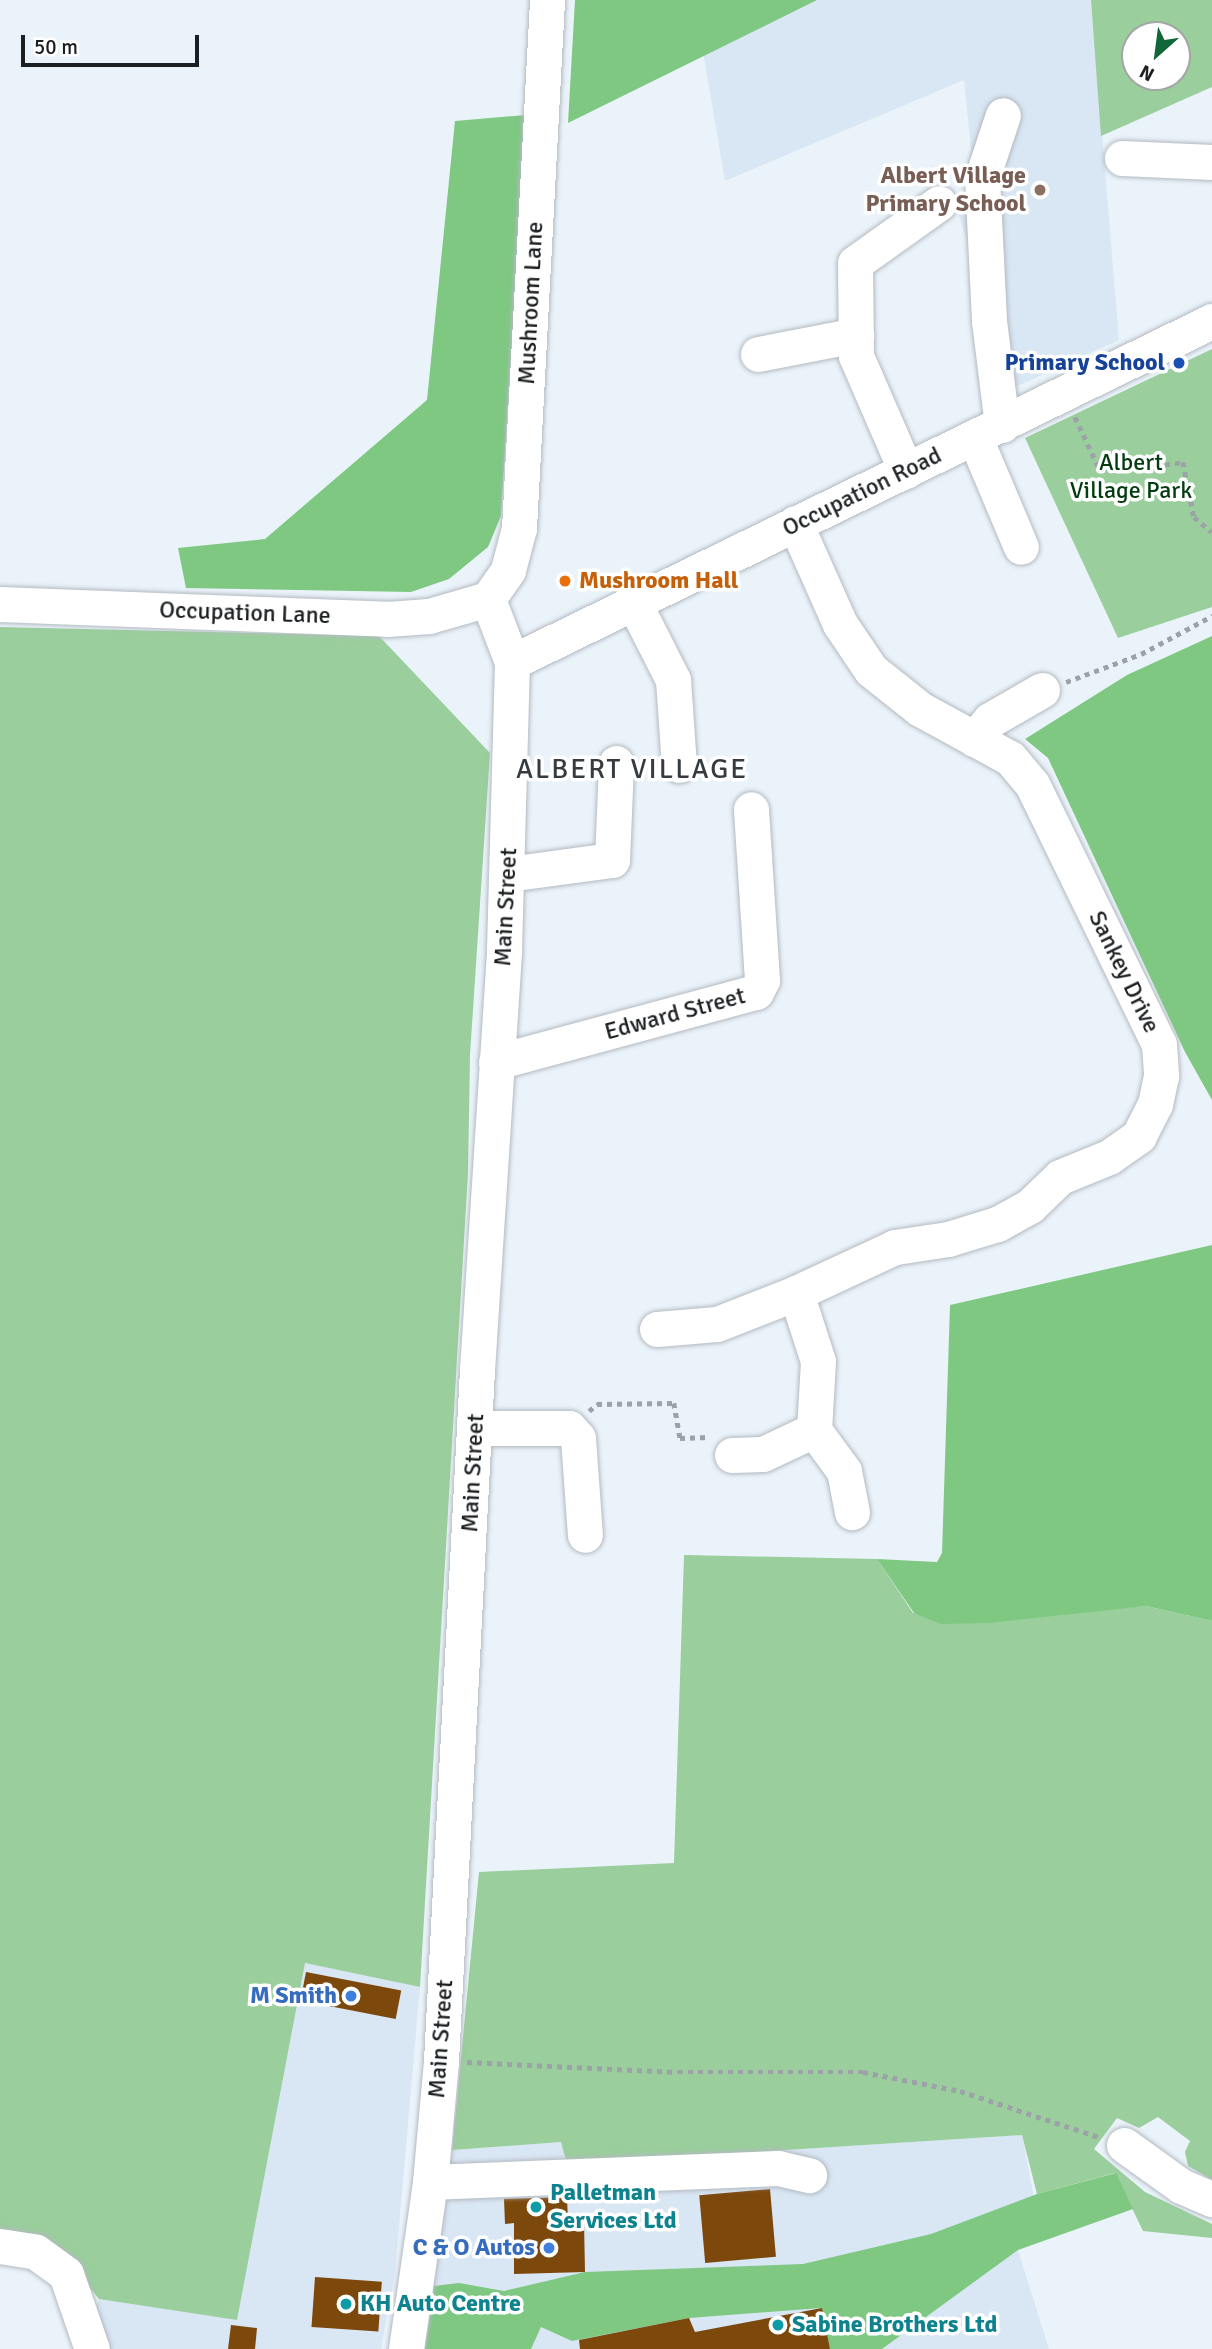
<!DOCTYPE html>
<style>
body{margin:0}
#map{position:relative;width:1212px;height:2349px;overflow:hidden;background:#ebf3fa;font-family:Signika,sans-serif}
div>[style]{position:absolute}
.built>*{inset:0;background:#d9e6f3}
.green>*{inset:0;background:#9ace9c}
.forest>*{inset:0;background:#7ec882}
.building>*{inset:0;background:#7d480c;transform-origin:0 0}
.path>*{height:4.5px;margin-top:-2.25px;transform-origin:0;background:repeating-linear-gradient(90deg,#9ca2a7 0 5px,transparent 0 10px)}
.roads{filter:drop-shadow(0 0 2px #b3bac1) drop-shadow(0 0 2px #b3bac1)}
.minor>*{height:35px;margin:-17.5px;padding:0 17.5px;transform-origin:17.5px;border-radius:17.5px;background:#fff}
.dots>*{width:19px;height:19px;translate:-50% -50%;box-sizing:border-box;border:4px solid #fff;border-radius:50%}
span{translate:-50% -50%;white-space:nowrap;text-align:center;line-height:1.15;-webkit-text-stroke:7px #fff;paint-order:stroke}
.education-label{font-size:24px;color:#785e54;font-weight:700}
.right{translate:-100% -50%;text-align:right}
.street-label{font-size:24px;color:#1c1f21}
.transit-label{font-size:24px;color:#164399;font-weight:700}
.park-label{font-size:24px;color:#033c0e}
.food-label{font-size:24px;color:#c56008;font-weight:700}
.left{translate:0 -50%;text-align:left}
.shop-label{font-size:24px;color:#366cbe;font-weight:700}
.culture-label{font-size:24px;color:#0d838f;font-weight:700}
.quarter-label{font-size:28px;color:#353b40;letter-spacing:2px}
.north{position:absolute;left:1121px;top:21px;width:70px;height:70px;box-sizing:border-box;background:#fff;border:2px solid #a4a5a6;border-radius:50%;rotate:208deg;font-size:19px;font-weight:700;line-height:28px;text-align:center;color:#1c1f21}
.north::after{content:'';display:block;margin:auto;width:24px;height:32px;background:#10683a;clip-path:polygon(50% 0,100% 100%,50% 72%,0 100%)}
.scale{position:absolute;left:21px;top:35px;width:178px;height:32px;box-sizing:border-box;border:4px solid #1c1f21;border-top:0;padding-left:9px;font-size:21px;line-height:24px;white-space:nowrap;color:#1c1f21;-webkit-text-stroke:5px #fff;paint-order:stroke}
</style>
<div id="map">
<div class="built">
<i style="clip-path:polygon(817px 0,1091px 0,1119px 340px,998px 395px,982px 285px,954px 201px,976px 198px,964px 80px,725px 181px,703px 52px)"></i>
<i style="clip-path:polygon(305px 1963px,420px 1987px,395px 2273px,381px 2349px,84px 2349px,99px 2299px,237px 2319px)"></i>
<i style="clip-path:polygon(1022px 2135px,1037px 2213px,1018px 2250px,1049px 2349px,425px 2349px,452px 2150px,561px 2142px,567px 2164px)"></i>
</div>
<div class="green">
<i style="clip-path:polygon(evenodd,1091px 0,1212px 0,1212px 87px,1101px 136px,1091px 0,1135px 35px,1177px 35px,1177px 77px,1135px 77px,1135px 35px)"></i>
<i style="clip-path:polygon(1212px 349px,1212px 607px,1118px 638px,1025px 438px)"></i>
<i style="clip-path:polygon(0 627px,379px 636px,490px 753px,470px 1055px,468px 1173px,420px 1987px,305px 1963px,237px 2320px,99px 2299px,69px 2262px,0 2237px)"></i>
<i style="clip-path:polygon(684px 1555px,877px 1559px,913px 1613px,1075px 1612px,1146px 1606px,1212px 1621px,1212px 2180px,1188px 2166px,1185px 2152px,1190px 2141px,1158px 2117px,1139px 2128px,1117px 2118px,1094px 2149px,1145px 2192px,1212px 2224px,1212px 2238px,1143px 2231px,1115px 2173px,1037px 2194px,1022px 2135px,567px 2164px,561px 2142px,452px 2150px,479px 1872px,674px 1863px)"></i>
</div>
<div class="forest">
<i style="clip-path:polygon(575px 0,817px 0,568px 123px)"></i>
<i style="clip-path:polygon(526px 115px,501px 516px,488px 547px,449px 579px,411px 592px,186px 588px,178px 548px,265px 539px,427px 400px,455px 121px)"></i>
<i style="clip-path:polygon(1212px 636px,1212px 1100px,1185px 1052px,1048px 758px,1025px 739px,1127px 675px)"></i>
<i style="clip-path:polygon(1212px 1245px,1212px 1621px,1146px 1606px,989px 1623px,941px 1624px,914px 1613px,877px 1559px,937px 1562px,942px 1553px,950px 1305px)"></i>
<i style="clip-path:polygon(1116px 2173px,1133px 2209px,1018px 2250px,882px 2349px,830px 2349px,821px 2308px,689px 2318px,572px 2341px,541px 2327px,531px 2349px,425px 2349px,434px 2286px,459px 2283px,504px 2291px,585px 2272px,803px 2264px,931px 2234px,1037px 2194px)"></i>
</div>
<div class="building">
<i style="left:306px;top:1972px;width:97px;height:29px;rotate:11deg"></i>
<i style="left:770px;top:2189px;width:68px;height:71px;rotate:85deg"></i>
<i style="clip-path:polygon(567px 2197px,568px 2222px,584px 2222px,585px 2272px,514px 2274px,514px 2223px,505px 2224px,504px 2199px)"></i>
<i style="left:315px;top:2277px;width:67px;height:50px;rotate:4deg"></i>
<i style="clip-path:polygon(822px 2308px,830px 2349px,580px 2349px,579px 2340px,689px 2318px,695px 2332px)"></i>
<i style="clip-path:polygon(231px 2325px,257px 2328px,255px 2349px,228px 2349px)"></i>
</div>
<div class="path">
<i style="left:1075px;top:417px;width:59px;rotate:64.7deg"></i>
<i style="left:1100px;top:470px;width:15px;rotate:4deg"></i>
<i style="left:1115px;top:471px;width:17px;rotate:-31deg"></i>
<i style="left:1130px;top:462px;width:16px;rotate:18deg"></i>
<i style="left:1145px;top:467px;width:38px;rotate:-7deg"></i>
<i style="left:1183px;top:462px;width:56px;rotate:78.7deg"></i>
<i style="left:1194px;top:517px;width:23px;rotate:40deg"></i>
<i style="left:1066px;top:682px;width:80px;rotate:-20.5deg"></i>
<i style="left:1141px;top:654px;width:81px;rotate:-28.2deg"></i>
<i style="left:589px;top:1411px;width:11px;rotate:-41deg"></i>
<i style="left:597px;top:1404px;width:77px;rotate:-0.7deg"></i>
<i style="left:674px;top:1403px;width:36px;rotate:80deg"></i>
<i style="left:680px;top:1438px;width:29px;rotate:-2deg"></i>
<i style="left:467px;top:2062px;width:211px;rotate:2.7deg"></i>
<i style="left:678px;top:2072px;width:185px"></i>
<i style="left:863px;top:2072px;width:99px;rotate:11.1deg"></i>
<i style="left:960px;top:2091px;width:146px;rotate:18.3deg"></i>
</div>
<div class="roads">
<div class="minor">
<i style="left:1122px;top:158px;width:90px;rotate:2.5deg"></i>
<i style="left:758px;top:354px;width:100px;rotate:-11deg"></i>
<i style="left:1002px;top:425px;width:106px;rotate:-97.1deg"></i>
<i style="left:989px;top:320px;width:142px;rotate:-92.8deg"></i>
<i style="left:982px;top:178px;width:66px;rotate:-71.6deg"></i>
<i style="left:975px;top:438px;width:118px;rotate:67.1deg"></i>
<i style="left:906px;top:471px;width:125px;rotate:-113.5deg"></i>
<i style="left:856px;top:356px;width:93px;rotate:-90.6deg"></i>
<i style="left:855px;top:263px;width:103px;rotate:-35.5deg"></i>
<i style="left:795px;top:523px;width:111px;rotate:66deg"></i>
<i style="left:840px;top:624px;width:55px;rotate:56deg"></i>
<i style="left:871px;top:670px;width:63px;rotate:38.5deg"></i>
<i style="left:920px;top:709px;width:102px;rotate:28.6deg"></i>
<i style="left:1010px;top:758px;width:34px;rotate:50deg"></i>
<i style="left:1032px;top:784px;width:289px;rotate:64deg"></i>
<i style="left:1159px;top:1044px;width:32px;rotate:86deg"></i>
<i style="left:1161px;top:1076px;width:29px;rotate:102deg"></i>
<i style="left:1155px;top:1104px;width:36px;rotate:117deg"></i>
<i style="left:1139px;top:1136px;width:37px;rotate:145deg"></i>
<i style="left:1109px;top:1157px;width:53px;rotate:157.8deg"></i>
<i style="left:1060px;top:1177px;width:42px;rotate:136deg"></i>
<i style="left:1030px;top:1206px;width:38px;rotate:151deg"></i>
<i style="left:997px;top:1224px;width:51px;rotate:163deg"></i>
<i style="left:948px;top:1239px;width:54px;rotate:171.4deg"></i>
<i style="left:895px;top:1247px;width:109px;rotate:155.1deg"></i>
<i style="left:796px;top:1293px;width:71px;rotate:72.1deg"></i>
<i style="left:818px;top:1361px;width:69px;rotate:93.3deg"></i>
<i style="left:488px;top:599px;width:35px;rotate:-55deg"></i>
<i style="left:508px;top:570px;width:43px;rotate:-75.3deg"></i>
<i style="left:519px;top:528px;width:529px;rotate:-86.96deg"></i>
<i style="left:633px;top:601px;width:89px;rotate:63.1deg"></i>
<i style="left:673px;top:680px;width:85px;rotate:86deg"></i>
<i style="left:0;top:604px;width:387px;rotate:2.2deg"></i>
<i style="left:387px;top:619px;width:42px;rotate:-4.1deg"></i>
<i style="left:429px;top:616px;width:61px;rotate:-16.1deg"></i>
<i style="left:512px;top:662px;width:779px;rotate:-25.97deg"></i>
<i style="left:974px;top:739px;width:25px;rotate:-50deg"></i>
<i style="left:990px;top:720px;width:60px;rotate:-30deg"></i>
<i style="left:508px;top:874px;width:105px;rotate:-7.7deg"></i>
<i style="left:612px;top:860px;width:97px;rotate:-87.6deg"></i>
<i style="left:496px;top:1062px;width:269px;rotate:-15.1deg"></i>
<i style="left:756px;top:992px;width:13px;rotate:-63deg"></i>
<i style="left:762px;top:980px;width:171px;rotate:-93.7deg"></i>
<i style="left:657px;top:1329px;width:60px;rotate:-4.8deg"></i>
<i style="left:717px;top:1324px;width:85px;rotate:-21.4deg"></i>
<i style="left:476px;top:1428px;width:93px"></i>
<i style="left:569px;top:1428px;width:13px;rotate:48deg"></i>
<i style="left:578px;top:1438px;width:97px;rotate:85.9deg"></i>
<i style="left:732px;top:1455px;width:31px;rotate:-2deg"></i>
<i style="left:763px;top:1454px;width:56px;rotate:-25.2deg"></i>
<i style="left:814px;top:1430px;width:51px;rotate:53.8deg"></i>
<i style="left:844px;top:1471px;width:42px;rotate:79deg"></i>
<i style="left:1124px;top:2145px;width:70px;rotate:35.7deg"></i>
<i style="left:1181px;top:2186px;width:34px;rotate:23deg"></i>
<i style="left:430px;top:2182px;width:348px;rotate:-2.3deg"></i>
<i style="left:778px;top:2168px;width:32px;rotate:13deg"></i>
<i style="left:0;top:2246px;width:36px;rotate:9deg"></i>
<i style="left:36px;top:2252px;width:37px;rotate:36deg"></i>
<i style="left:66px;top:2274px;width:79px;rotate:70.9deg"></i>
<i style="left:406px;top:2349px;width:169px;rotate:-81.8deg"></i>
<i style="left:430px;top:2182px;width:121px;rotate:-84.8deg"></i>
<i style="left:441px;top:2061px;width:692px;rotate:-87.02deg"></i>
<i style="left:477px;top:1370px;width:422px;rotate:-86.3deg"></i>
<i style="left:504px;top:949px;width:287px;rotate:-88.4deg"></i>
<i style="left:512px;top:662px;width:67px;rotate:-110.9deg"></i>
</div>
</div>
<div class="dots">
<i style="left:1040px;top:190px;background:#8d6e63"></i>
<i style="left:1179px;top:363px;background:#1a4fb4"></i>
<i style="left:565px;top:581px;background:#e8710a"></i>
<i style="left:351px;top:1996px;background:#3f7fe0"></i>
<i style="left:536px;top:2207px;background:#0f9aa8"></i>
<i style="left:549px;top:2248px;background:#3f7fe0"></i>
<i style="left:346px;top:2304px;background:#0f9aa8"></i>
<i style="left:778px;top:2325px;background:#0f9aa8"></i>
</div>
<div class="education-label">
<span class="right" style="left:1026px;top:190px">Albert Village<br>Primary School</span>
</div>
<div class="street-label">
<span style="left:531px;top:303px;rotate:-87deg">Mushroom Lane</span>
<span style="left:862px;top:492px;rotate:-26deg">Occupation Road</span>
<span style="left:245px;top:613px;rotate:2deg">Occupation Lane</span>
<span style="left:506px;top:907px;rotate:-87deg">Main Street</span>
<span style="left:1124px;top:972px;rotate:64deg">Sankey Drive</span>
<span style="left:675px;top:1014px;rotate:-15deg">Edward Street</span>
<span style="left:473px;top:1473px;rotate:-87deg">Main Street</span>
<span style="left:441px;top:2039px;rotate:-86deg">Main Street</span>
</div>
<div class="transit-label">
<span class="right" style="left:1165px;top:363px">Primary School</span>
</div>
<div class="park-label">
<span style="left:1131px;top:477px">Albert<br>Village Park</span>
</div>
<div class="food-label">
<span class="left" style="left:579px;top:581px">Mushroom Hall</span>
</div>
<div class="shop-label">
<span class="right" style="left:337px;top:1996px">M Smith</span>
<span class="right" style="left:535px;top:2248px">C &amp; O Autos</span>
</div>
<div class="culture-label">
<span class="left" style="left:550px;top:2207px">Palletman<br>Services Ltd</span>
<span class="left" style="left:360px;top:2304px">KH Auto Centre</span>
<span class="left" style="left:792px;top:2325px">Sabine Brothers Ltd</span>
</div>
<div class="quarter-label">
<span style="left:632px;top:769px">ALBERT VILLAGE</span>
</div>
<div class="north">N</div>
<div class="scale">50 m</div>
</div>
